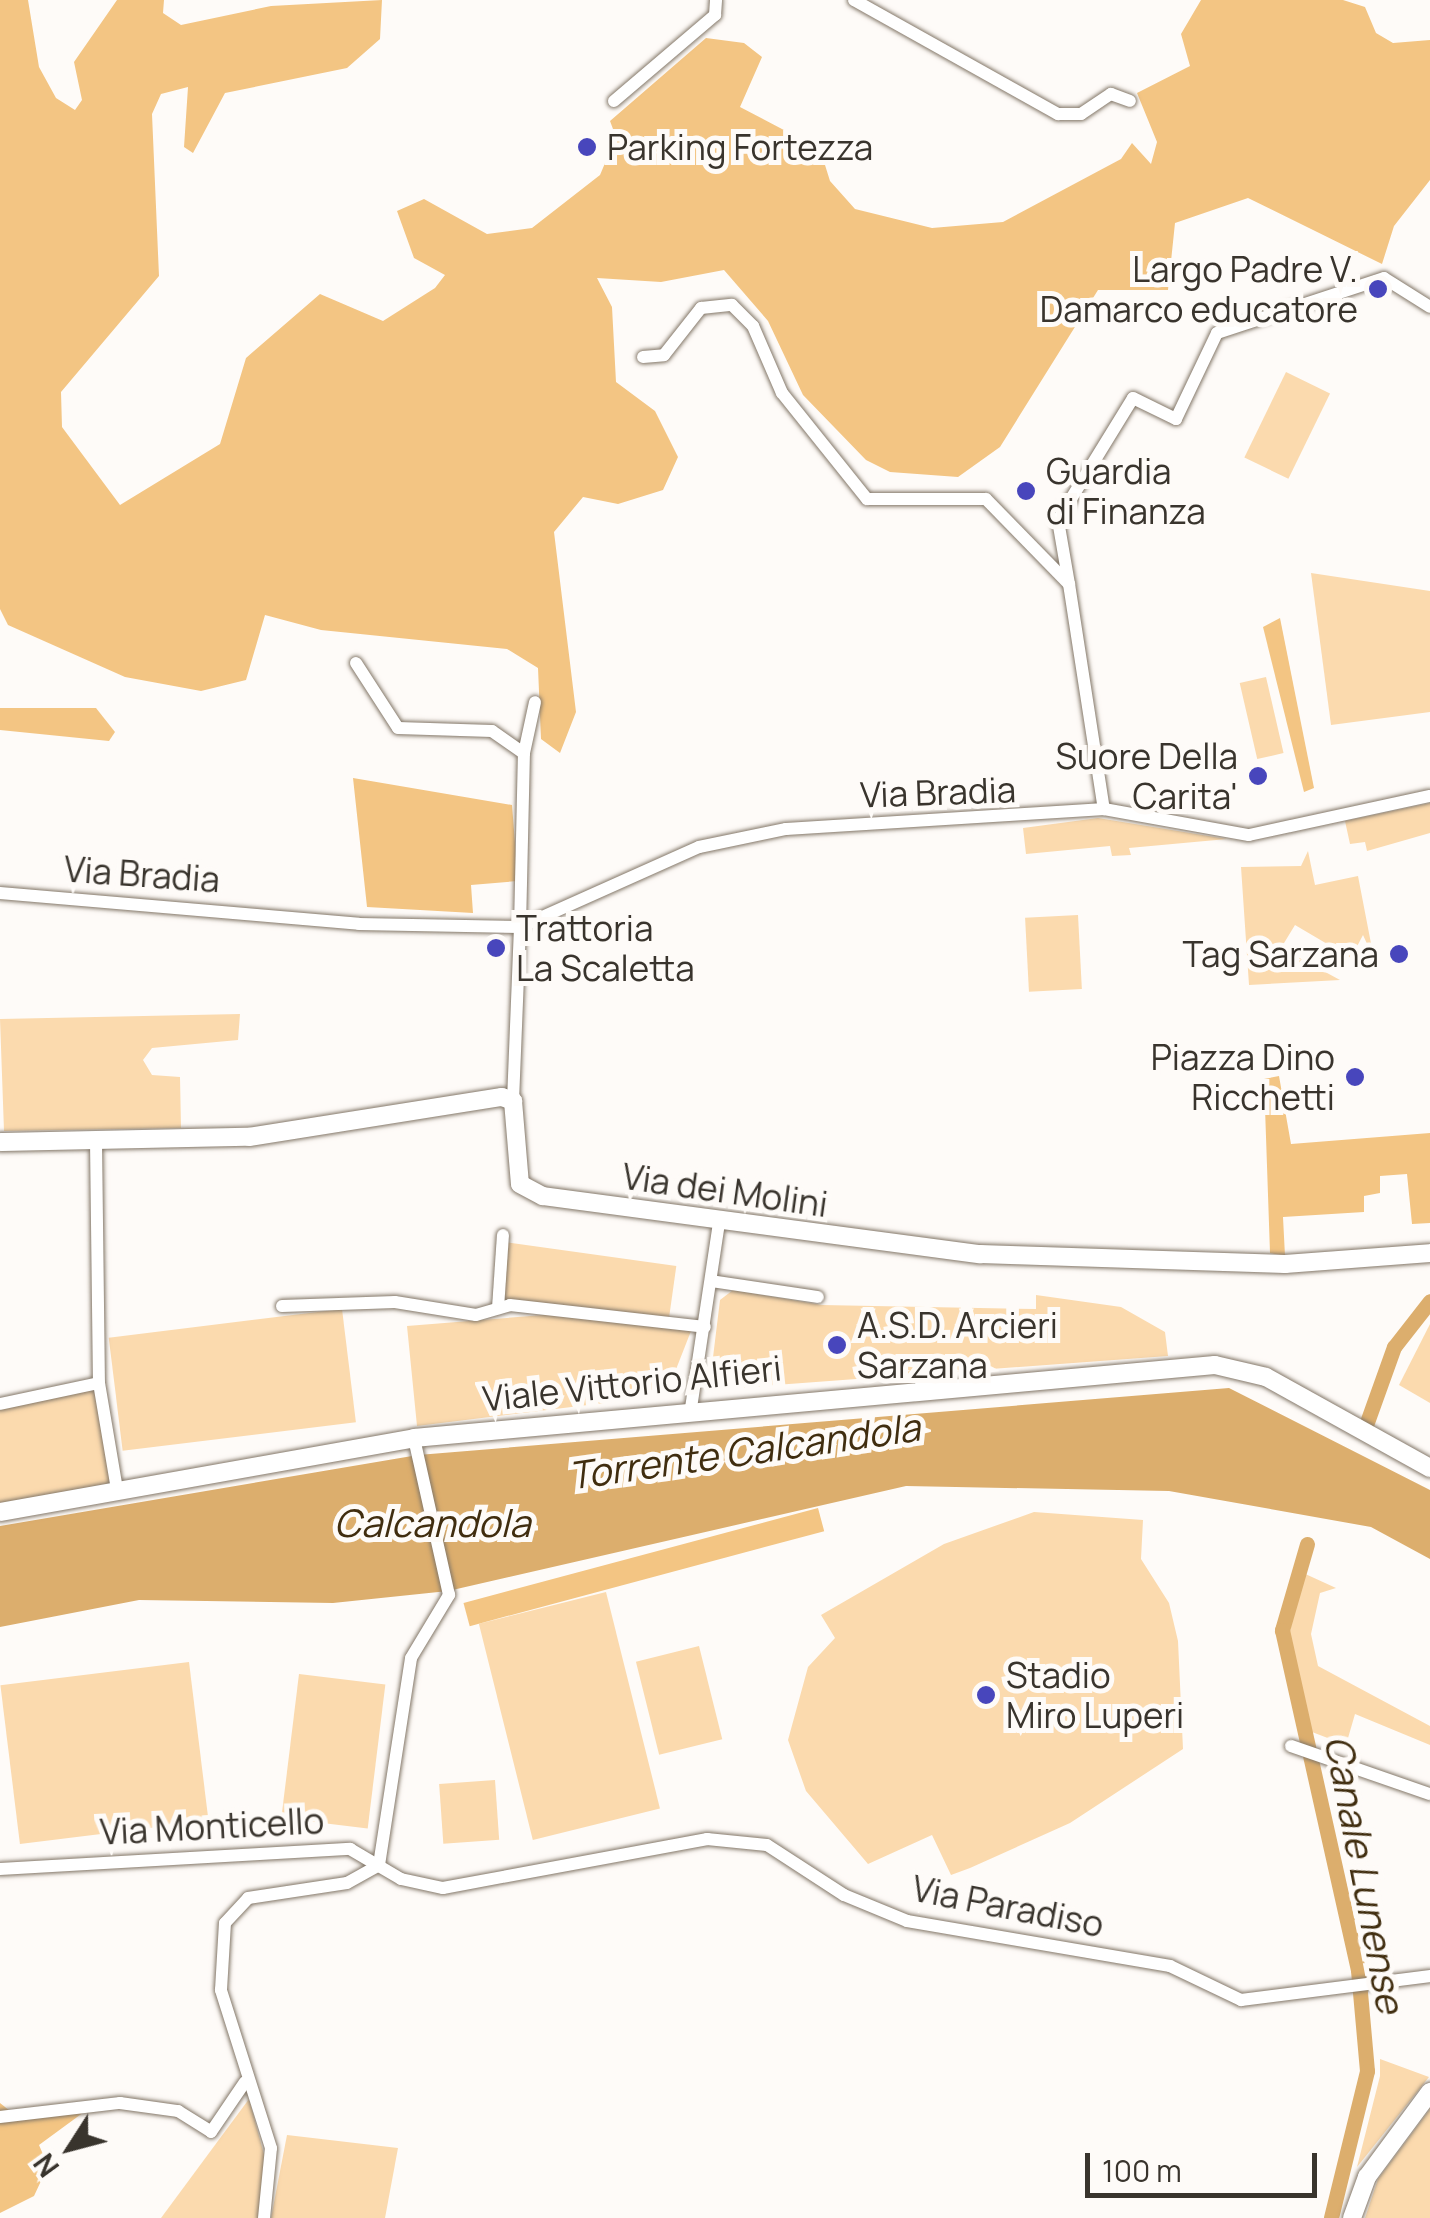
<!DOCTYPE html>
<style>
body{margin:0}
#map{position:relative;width:1430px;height:2218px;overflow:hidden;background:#fefbf8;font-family:Manrope,sans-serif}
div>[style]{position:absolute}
.green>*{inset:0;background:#fbdaae;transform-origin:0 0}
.forest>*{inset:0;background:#f3c583;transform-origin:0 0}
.water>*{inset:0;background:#dcae6d}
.canal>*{height:15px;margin:-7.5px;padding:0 7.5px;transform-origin:7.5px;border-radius:7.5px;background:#dcae6d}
.roads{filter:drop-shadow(0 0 2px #837768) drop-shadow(0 0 2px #837768)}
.street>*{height:12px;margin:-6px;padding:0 6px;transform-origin:6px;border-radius:6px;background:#fff}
.secondary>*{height:18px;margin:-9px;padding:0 9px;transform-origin:9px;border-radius:9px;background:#fff}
.dots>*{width:28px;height:28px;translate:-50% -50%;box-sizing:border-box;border:5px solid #fefbf8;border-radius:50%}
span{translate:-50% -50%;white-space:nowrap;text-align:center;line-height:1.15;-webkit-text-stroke:10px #fefbf8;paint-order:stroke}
.poi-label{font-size:35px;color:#39342d}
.left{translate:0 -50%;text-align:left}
.right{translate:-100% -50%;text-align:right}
.street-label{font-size:35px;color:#39342d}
.water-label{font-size:38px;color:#402d0f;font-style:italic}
.north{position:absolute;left:20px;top:2098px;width:100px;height:100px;-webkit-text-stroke:8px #fefbf8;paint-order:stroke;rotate:234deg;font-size:28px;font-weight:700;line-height:40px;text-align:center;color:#39342d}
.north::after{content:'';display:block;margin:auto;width:35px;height:45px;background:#39342d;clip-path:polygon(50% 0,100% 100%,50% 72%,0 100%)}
.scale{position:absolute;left:1085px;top:2153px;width:232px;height:45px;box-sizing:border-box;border:5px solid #39342d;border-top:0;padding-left:12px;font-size:30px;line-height:35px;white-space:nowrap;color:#39342d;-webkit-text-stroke:8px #fefbf8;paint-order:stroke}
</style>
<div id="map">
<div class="green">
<i style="left:1286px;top:372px;width:49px;height:95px;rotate:26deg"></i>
<i style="clip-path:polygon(1311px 573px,1430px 591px,1430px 712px,1331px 725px)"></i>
<i style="left:1266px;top:677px;width:78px;height:27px;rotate:77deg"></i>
<i style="clip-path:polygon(1430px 803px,1430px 833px,1367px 851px,1365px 842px,1350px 844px,1345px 821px)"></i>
<i style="clip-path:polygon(1098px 818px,1227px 839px,1129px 848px,1131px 855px,1112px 856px,1110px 846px,1026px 854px,1023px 828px)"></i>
<i style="clip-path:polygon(1308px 851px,1315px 885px,1358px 876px,1374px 959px,1363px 935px,1351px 958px,1295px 925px,1281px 948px,1340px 980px,1249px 985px,1241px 867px,1301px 866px)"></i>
<i style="left:1078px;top:915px;width:74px;height:53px;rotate:87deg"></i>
<i style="clip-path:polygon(240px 1014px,238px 1040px,152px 1048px,143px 1060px,152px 1075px,180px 1077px,181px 1128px,4px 1131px,0 1019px)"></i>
<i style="left:505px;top:1242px;width:173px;height:57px;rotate:8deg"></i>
<i style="clip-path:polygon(733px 1290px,822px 1305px,1036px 1309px,1036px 1295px,1121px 1307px,1165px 1332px,1168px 1356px,709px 1390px,720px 1300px)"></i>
<i style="left:342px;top:1309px;width:114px;height:235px;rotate:83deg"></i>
<i style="clip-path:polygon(556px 1314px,691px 1331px,673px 1377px,637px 1399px,417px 1426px,407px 1326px)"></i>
<i style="clip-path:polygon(1430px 1324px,1430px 1403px,1399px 1385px)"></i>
<i style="clip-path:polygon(94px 1389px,111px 1483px,0 1504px,0 1409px)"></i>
<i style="clip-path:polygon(1034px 1512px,1143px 1520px,1141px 1559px,1169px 1603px,1178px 1641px,1183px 1749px,1070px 1823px,970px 1868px,951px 1875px,932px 1835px,868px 1864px,806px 1791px,788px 1740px,808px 1667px,835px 1638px,821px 1615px,944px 1544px)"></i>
<i style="clip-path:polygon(1301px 1572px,1336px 1588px,1320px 1593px,1311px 1634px,1318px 1666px,1430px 1726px,1430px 1745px,1355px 1714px,1346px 1745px,1312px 1732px,1289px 1637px)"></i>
<i style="left:606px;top:1592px;width:223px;height:131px;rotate:76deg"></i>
<i style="left:699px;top:1646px;width:96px;height:65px;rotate:76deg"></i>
<i style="left:189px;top:1662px;width:160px;height:190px;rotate:83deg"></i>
<i style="left:299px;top:1674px;width:87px;height:145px;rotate:7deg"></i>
<i style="left:495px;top:1780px;width:60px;height:56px;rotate:86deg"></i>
<i style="clip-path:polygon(1380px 2059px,1429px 2077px,1357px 2167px,1380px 2076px)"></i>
<i style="clip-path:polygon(249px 2099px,265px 2158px,260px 2218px,161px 2218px)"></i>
<i style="clip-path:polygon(1430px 2109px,1430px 2218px,1365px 2218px,1378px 2179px)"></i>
<i style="clip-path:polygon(287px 2135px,398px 2148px,385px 2218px,271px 2218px)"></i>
</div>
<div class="forest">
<i style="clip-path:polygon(0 0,28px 0,39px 67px,56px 98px,75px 110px,82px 100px,74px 62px,117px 0,164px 0,163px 13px,181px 25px,271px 6px,382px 0,380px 39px,347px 68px,225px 93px,193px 153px,184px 147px,188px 87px,161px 94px,152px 114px,159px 276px,61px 392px,62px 427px,120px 505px,220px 444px,246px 358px,320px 294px,383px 321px,435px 288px,445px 275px,414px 258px,397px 211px,424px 199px,487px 234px,532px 228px,600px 175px,616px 137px,610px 121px,706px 38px,744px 43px,762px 57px,740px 107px,820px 149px,830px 181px,855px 209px,932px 228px,1003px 222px,1121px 159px,1132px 143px,1151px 164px,1157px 142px,1137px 93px,1190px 66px,1181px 34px,1201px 0,1343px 0,1365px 7px,1376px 33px,1393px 43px,1430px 40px,1430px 180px,1394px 226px,1382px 264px,1248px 198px,1175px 223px,1168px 290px,1098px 290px,1000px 447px,958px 477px,890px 472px,866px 460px,803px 395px,768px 321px,724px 270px,661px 282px,597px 278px,612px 307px,616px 382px,655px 411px,678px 457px,663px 490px,618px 504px,583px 497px,554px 532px,576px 712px,560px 753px,541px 739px,538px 668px,507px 649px,321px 630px,265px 615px,246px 680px,201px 691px,125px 677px,8px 625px,0 609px)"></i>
<i style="clip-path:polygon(1280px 618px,1314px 788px,1304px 792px,1263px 627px)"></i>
<i style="clip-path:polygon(0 708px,96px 708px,115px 732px,109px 741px,0 730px)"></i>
<i style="clip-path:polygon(353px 778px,512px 805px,518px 881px,471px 885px,473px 913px,367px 907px)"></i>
<i style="clip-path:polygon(1279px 1076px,1291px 1144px,1430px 1133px,1430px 1223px,1412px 1224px,1407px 1174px,1380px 1176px,1380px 1193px,1364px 1196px,1364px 1212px,1283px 1217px,1285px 1256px,1270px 1253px,1264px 1079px)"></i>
<i style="left:818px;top:1508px;width:24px;height:367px;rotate:75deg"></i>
<i style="clip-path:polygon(0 2103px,20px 2119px,84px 2112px,39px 2145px,48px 2166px,34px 2196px,0 2213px)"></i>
</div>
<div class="water">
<i style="clip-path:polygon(1229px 1388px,1430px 1490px,1430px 1559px,1371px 1527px,1169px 1491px,906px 1486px,448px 1591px,333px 1603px,139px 1600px,0 1627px,0 1526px,418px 1455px)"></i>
</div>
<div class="canal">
<i style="left:1366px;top:1425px;width:83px;rotate:-70.3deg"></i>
<i style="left:1394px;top:1347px;width:58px;rotate:-52deg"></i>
<i style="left:1307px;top:1544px;width:90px;rotate:106.2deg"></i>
<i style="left:1282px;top:1630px;width:348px;rotate:77.4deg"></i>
<i style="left:1358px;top:1970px;width:101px;rotate:84.9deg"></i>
<i style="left:1367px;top:2071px;width:151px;rotate:103.8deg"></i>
</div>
<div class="roads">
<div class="street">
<i style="left:854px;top:0;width:234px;rotate:29.2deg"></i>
<i style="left:1058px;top:114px;width:23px"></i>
<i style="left:1081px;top:114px;width:36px;rotate:-34deg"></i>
<i style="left:1111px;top:94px;width:20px;rotate:20deg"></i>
<i style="left:614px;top:101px;width:133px;rotate:-40.4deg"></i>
<i style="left:715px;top:15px;width:15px;rotate:-86deg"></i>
<i style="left:643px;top:357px;width:21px;rotate:-5deg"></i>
<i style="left:664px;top:355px;width:60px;rotate:-51.8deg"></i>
<i style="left:701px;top:308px;width:31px;rotate:-6deg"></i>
<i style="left:732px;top:305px;width:30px;rotate:45deg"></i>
<i style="left:753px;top:326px;width:73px;rotate:66.6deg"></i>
<i style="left:782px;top:393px;width:136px;rotate:51.3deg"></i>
<i style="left:867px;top:499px;width:119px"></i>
<i style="left:986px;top:499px;width:119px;rotate:45.7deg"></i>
<i style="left:1069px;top:584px;width:228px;rotate:81.2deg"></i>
<i style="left:1069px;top:584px;width:65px;rotate:-99.8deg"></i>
<i style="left:1058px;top:520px;width:143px;rotate:-58.4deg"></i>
<i style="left:1133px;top:398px;width:48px;rotate:26deg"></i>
<i style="left:1176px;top:419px;width:95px;rotate:-64.5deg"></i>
<i style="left:1217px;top:333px;width:176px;rotate:-18.2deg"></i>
<i style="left:1384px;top:278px;width:54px;rotate:32.2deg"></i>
<i style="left:356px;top:663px;width:77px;rotate:57.1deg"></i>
<i style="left:398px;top:728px;width:94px;rotate:1.8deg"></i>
<i style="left:492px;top:731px;width:39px;rotate:35deg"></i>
<i style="left:0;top:893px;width:360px;rotate:4.9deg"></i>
<i style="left:359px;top:924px;width:161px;rotate:1.1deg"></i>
<i style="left:520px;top:927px;width:174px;rotate:-88.7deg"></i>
<i style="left:524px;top:753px;width:52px;rotate:-77.8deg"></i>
<i style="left:513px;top:1101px;width:174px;rotate:-87.7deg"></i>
<i style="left:520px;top:927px;width:196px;rotate:-24.1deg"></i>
<i style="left:699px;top:847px;width:89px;rotate:-11.7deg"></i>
<i style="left:786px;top:829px;width:319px;rotate:-3.6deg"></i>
<i style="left:1104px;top:809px;width:147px;rotate:10.2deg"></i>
<i style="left:1249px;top:835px;width:185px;rotate:-12.2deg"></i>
<i style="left:96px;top:1141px;width:242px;rotate:89.3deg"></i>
<i style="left:99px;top:1383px;width:108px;rotate:80.4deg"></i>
<i style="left:711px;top:1281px;width:108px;rotate:8.5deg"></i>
<i style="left:282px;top:1306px;width:113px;rotate:-2deg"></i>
<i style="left:395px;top:1302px;width:82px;rotate:9.1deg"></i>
<i style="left:476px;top:1315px;width:35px;rotate:-16deg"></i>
<i style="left:510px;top:1305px;width:196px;rotate:6.4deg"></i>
<i style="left:498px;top:1308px;width:73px;rotate:-86.1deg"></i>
<i style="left:0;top:1404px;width:101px;rotate:-12deg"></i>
<i style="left:691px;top:1408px;width:188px;rotate:-81.4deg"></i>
<i style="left:1291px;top:1746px;width:147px;rotate:19.1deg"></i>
<i style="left:0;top:1869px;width:351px;rotate:-3.3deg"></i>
<i style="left:350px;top:1849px;width:59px;rotate:30.5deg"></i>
<i style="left:401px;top:1879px;width:43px;rotate:12.1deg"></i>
<i style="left:443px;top:1888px;width:269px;rotate:-10.5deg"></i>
<i style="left:707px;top:1839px;width:60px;rotate:5.7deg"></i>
<i style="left:767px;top:1845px;width:92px;rotate:33deg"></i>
<i style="left:844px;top:1895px;width:68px;rotate:22.4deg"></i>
<i style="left:907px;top:1921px;width:267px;rotate:9.7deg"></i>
<i style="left:1170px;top:1966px;width:79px;rotate:25.6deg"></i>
<i style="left:1241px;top:2000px;width:191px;rotate:-7.2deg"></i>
<i style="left:0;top:2117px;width:121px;rotate:-6.7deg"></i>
<i style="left:120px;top:2103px;width:59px;rotate:7.9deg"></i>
<i style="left:178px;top:2111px;width:39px;rotate:32deg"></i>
<i style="left:211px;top:2132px;width:60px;rotate:-55.8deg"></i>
<i style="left:264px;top:2218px;width:70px;rotate:-84.3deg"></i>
<i style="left:271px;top:2148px;width:166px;rotate:-107.6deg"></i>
<i style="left:221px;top:1990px;width:67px;rotate:-86.6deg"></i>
<i style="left:225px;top:1923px;width:34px;rotate:-47deg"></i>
<i style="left:248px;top:1898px;width:100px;rotate:-8.6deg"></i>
<i style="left:347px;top:1883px;width:37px;rotate:-29deg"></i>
<i style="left:379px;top:1865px;width:209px;rotate:-81.2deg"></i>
<i style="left:411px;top:1658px;width:74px;rotate:-58.9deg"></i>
<i style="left:449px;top:1595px;width:161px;rotate:-102.6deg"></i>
</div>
<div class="secondary">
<i style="left:0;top:1142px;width:249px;rotate:-1.2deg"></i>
<i style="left:249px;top:1137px;width:256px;rotate:-9deg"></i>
<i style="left:502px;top:1097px;width:12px;rotate:20deg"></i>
<i style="left:513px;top:1101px;width:83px;rotate:85.2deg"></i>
<i style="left:520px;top:1184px;width:26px;rotate:28deg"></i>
<i style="left:543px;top:1196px;width:441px;rotate:7.6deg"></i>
<i style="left:980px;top:1254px;width:305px;rotate:1.9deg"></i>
<i style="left:1285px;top:1264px;width:145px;rotate:-4.3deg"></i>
<i style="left:0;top:1512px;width:421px;rotate:-10.1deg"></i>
<i style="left:414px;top:1438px;width:804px;rotate:-5.21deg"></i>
<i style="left:1215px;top:1365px;width:52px;rotate:13.2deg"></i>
<i style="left:1266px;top:1377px;width:188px;rotate:29deg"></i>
<i style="left:1352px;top:2218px;width:44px;rotate:-69.9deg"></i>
<i style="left:1367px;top:2177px;width:106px;rotate:-53.5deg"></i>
</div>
</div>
<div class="dots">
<i style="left:587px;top:147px;background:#4846bc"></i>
<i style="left:1378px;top:289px;background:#4846bc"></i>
<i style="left:1026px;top:491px;background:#4846bc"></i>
<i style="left:1258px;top:776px;background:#4846bc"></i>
<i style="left:496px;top:948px;background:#4846bc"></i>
<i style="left:1399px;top:954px;background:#4846bc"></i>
<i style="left:1355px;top:1077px;background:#4846bc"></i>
<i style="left:837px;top:1345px;background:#4846bc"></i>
<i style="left:986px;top:1695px;background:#4846bc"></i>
</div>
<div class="poi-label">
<span class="left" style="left:607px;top:147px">Parking Fortezza</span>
<span class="right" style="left:1358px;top:289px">Largo Padre V.<br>Damarco educatore</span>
<span class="left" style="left:1046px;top:491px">Guardia<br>di Finanza</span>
<span class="right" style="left:1238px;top:776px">Suore Della<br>Carita'</span>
<span class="left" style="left:516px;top:948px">Trattoria<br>La Scaletta</span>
<span class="right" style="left:1379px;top:954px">Tag Sarzana</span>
<span class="right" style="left:1335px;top:1077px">Piazza Dino<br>Ricchetti</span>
<span class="left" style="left:857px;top:1345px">A.S.D. Arcieri<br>Sarzana</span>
<span class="left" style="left:1006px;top:1695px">Stadio<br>Miro Luperi</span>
</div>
<div class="street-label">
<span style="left:938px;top:792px;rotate:-2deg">Via Bradia</span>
<span style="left:142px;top:874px;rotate:4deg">Via Bradia</span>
<span style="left:725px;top:1190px;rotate:8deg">Via dei Molini</span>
<span style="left:632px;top:1383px;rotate:-6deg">Viale Vittorio Alfieri</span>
<span style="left:212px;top:1826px;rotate:-3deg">Via Monticello</span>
<span style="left:1008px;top:1906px;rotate:11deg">Via Paradiso</span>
</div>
<div class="water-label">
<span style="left:744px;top:1451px;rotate:-8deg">Torrente Calcandola</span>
<span style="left:432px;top:1523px">Calcandola</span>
<span style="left:1365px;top:1874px;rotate:79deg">Canale Lunense</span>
</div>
<div class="north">N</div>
<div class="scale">100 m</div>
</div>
